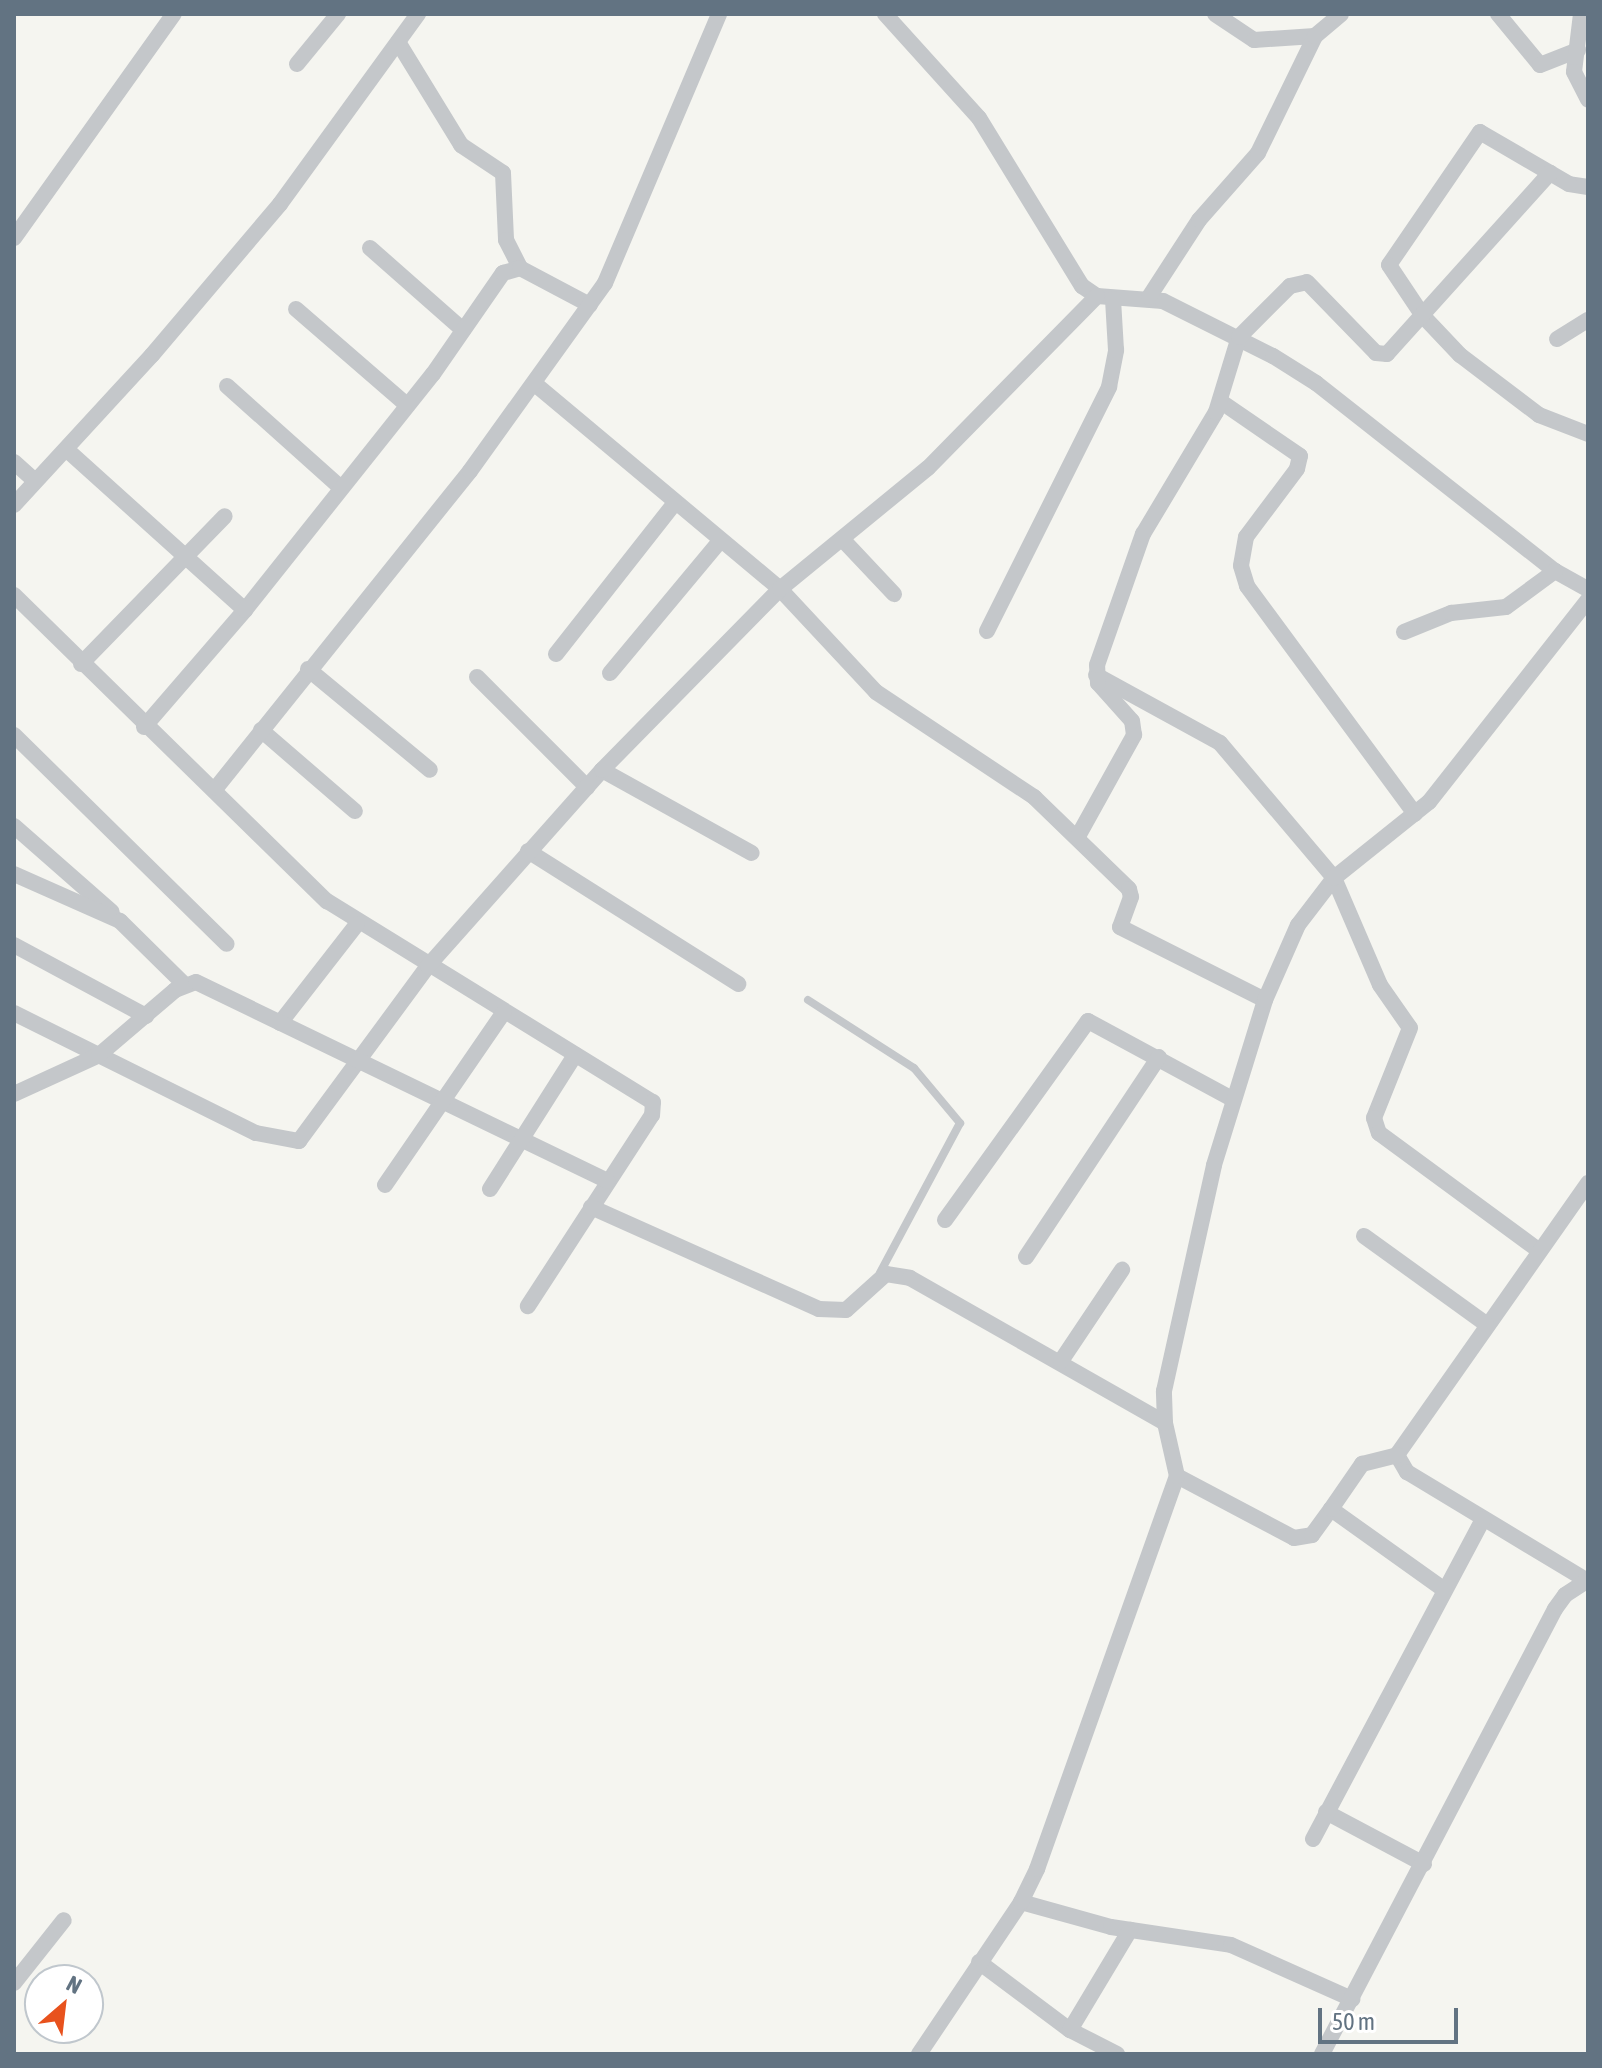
<!DOCTYPE html>
<style>
body{margin:0}
#map{position:relative;width:1602px;height:2068px;overflow:hidden;background:#f5f5f0;font-family:"Asap Condensed",sans-serif}
div>[style]{position:absolute}
.lane>*{height:8px;margin:-4px;padding:0 4px;transform-origin:4px;border-radius:4px;background:#c4c7ca}
.street>*{height:16px;margin:-8px;padding:0 8px;transform-origin:8px;border-radius:8px;background:#c4c7ca}
span{translate:-50% -50%;white-space:nowrap;text-align:center;line-height:1.15;-webkit-text-stroke:8px #fff;paint-order:stroke}
.frame{position:absolute;inset:0;border:16px solid #627382;pointer-events:none}
.north{position:absolute;left:24px;top:1964px;width:80px;height:80px;box-sizing:border-box;background:#fff;border:2px solid #c0c7cd;border-radius:50%;rotate:28deg;font-size:22px;font-weight:700;line-height:32px;text-align:center;color:#627382}
.north::after{content:'';display:block;margin:auto;width:28px;height:36px;background:#e8521d;clip-path:polygon(50% 0,100% 100%,50% 72%,0 100%)}
.scale{position:absolute;left:1318px;top:2008px;width:140px;height:36px;box-sizing:border-box;border:4px solid #627382;border-top:0;padding-left:10px;font-size:24px;line-height:28px;white-space:nowrap;color:#627382;-webkit-text-stroke:6px #fff;paint-order:stroke}
</style>
<div id="map">
<div class="lane">
<i style="left:808px;top:1000px;width:126px;rotate:32.7deg"></i>
<i style="left:914px;top:1068px;width:72px;rotate:50.1deg"></i>
<i style="left:960px;top:1123px;width:170px;rotate:118.1deg"></i>
</div>
<div class="street">
<i style="left:885px;top:14px;width:140px;rotate:47.9deg"></i>
<i style="left:979px;top:118px;width:197px;rotate:58.5deg"></i>
<i style="left:1082px;top:286px;width:18px;rotate:34deg"></i>
<i style="left:1097px;top:296px;width:66px;rotate:4.3deg"></i>
<i style="left:1163px;top:301px;width:123px;rotate:26.6deg"></i>
<i style="left:1273px;top:356px;width:51px;rotate:32.1deg"></i>
<i style="left:1316px;top:383px;width:304px;rotate:38.2deg"></i>
<i style="left:1555px;top:571px;width:38px;rotate:29deg"></i>
<i style="left:1215px;top:14px;width:47px;rotate:33.7deg"></i>
<i style="left:1254px;top:40px;width:61px;rotate:-3.8deg"></i>
<i style="left:1498px;top:14px;width:66px;rotate:50.5deg"></i>
<i style="left:1540px;top:65px;width:41px;rotate:-21.5deg"></i>
<i style="left:1581px;top:14px;width:58px;rotate:96.9deg"></i>
<i style="left:1574px;top:72px;width:31px;rotate:63deg"></i>
<i style="left:398px;top:42px;width:121px;rotate:58.5deg"></i>
<i style="left:461px;top:145px;width:50px;rotate:33.7deg"></i>
<i style="left:503px;top:173px;width:67px;rotate:87.4deg"></i>
<i style="left:506px;top:240px;width:31px;rotate:63deg"></i>
<i style="left:297px;top:64px;width:65px;rotate:-50.6deg"></i>
<i style="left:1588px;top:187px;width:19px;rotate:-171deg"></i>
<i style="left:1569px;top:184px;width:103px;rotate:-149.7deg"></i>
<i style="left:1480px;top:132px;width:161px;rotate:124.4deg"></i>
<i style="left:1389px;top:265px;width:61px;rotate:56.3deg"></i>
<i style="left:1423px;top:316px;width:54px;rotate:46.5deg"></i>
<i style="left:1460px;top:355px;width:99px;rotate:37.2deg"></i>
<i style="left:1539px;top:415px;width:53px;rotate:21.2deg"></i>
<i style="left:14px;top:238px;width:275px;rotate:-54.5deg"></i>
<i style="left:370px;top:248px;width:124px;rotate:41.4deg"></i>
<i style="left:1149px;top:297px;width:92px;rotate:-57deg"></i>
<i style="left:1199px;top:220px;width:89px;rotate:-48.6deg"></i>
<i style="left:1258px;top:153px;width:130px;rotate:-64deg"></i>
<i style="left:1315px;top:36px;width:34px;rotate:-40deg"></i>
<i style="left:296px;top:309px;width:147px;rotate:40.9deg"></i>
<i style="left:1557px;top:339px;width:36px;rotate:-32deg"></i>
<i style="left:535px;top:384px;width:319px;rotate:39.9deg"></i>
<i style="left:780px;top:589px;width:141px;rotate:47deg"></i>
<i style="left:876px;top:692px;width:190px;rotate:33.6deg"></i>
<i style="left:1034px;top:797px;width:132px;rotate:44.1deg"></i>
<i style="left:1129px;top:889px;width:8px;rotate:76deg"></i>
<i style="left:1131px;top:897px;width:32px;rotate:110deg"></i>
<i style="left:1120px;top:927px;width:162px;rotate:26.7deg"></i>
<i style="left:227px;top:386px;width:153px;rotate:41.8deg"></i>
<i style="left:1220px;top:401px;width:97px;rotate:34.5deg"></i>
<i style="left:1300px;top:456px;width:13px;rotate:103deg"></i>
<i style="left:1297px;top:469px;width:85px;rotate:126.9deg"></i>
<i style="left:1246px;top:537px;width:29px;rotate:100deg"></i>
<i style="left:1241px;top:566px;width:21px;rotate:73deg"></i>
<i style="left:1247px;top:586px;width:283px;rotate:53.6deg"></i>
<i style="left:66px;top:449px;width:241px;rotate:42deg"></i>
<i style="left:14px;top:462px;width:28px;rotate:42deg"></i>
<i style="left:14px;top:505px;width:204px;rotate:-47.4deg"></i>
<i style="left:152px;top:355px;width:198px;rotate:-49.7deg"></i>
<i style="left:280px;top:204px;width:235px;rotate:-54deg"></i>
<i style="left:844px;top:541px;width:73px;rotate:46.7deg"></i>
<i style="left:14px;top:595px;width:438px;rotate:44.4deg"></i>
<i style="left:327px;top:901px;width:383px;rotate:31.7deg"></i>
<i style="left:653px;top:1102px;width:13px;rotate:94deg"></i>
<i style="left:652px;top:1115px;width:228px;rotate:123deg"></i>
<i style="left:987px;top:631px;width:273px;rotate:-63.4deg"></i>
<i style="left:1109px;top:387px;width:38px;rotate:-79deg"></i>
<i style="left:1116px;top:350px;width:51px;rotate:-93.4deg"></i>
<i style="left:1404px;top:632px;width:51px;rotate:-22deg"></i>
<i style="left:1451px;top:613px;width:55px;rotate:-6.2deg"></i>
<i style="left:1506px;top:607px;width:61px;rotate:-36.3deg"></i>
<i style="left:556px;top:654px;width:191px;rotate:-51.8deg"></i>
<i style="left:81px;top:664px;width:206px;rotate:-45.8deg"></i>
<i style="left:308px;top:669px;width:158px;rotate:39.6deg"></i>
<i style="left:610px;top:673px;width:172px;rotate:-50.2deg"></i>
<i style="left:1096px;top:675px;width:141px;rotate:28.7deg"></i>
<i style="left:1220px;top:743px;width:177px;rotate:49.8deg"></i>
<i style="left:1334px;top:878px;width:116px;rotate:66.7deg"></i>
<i style="left:1380px;top:985px;width:52px;rotate:55.1deg"></i>
<i style="left:1410px;top:1028px;width:97px;rotate:111.8deg"></i>
<i style="left:1374px;top:1118px;width:16px;rotate:72deg"></i>
<i style="left:1379px;top:1133px;width:197px;rotate:36.3deg"></i>
<i style="left:477px;top:677px;width:156px;rotate:45deg"></i>
<i style="left:144px;top:727px;width:155px;rotate:-49.2deg"></i>
<i style="left:245px;top:610px;width:302px;rotate:-51.5deg"></i>
<i style="left:433px;top:374px;width:123px;rotate:-55.3deg"></i>
<i style="left:503px;top:273px;width:18px;rotate:-16deg"></i>
<i style="left:520px;top:268px;width:79px;rotate:27.9deg"></i>
<i style="left:261px;top:730px;width:124px;rotate:40.8deg"></i>
<i style="left:14px;top:735px;width:298px;rotate:44.5deg"></i>
<i style="left:602px;top:770px;width:171px;rotate:29deg"></i>
<i style="left:216px;top:788px;width:406px;rotate:-51.3deg"></i>
<i style="left:470px;top:471px;width:231px;rotate:-54.3deg"></i>
<i style="left:605px;top:283px;width:292px;rotate:-67deg"></i>
<i style="left:14px;top:826px;width:130px;rotate:41.3deg"></i>
<i style="left:1077px;top:838px;width:118px;rotate:-61deg"></i>
<i style="left:1134px;top:735px;width:14px;rotate:-98deg"></i>
<i style="left:1132px;top:721px;width:51px;rotate:-131.8deg"></i>
<i style="left:1098px;top:683px;width:18px;rotate:-93deg"></i>
<i style="left:1097px;top:665px;width:139px;rotate:-70.7deg"></i>
<i style="left:1143px;top:534px;width:142px;rotate:-59.1deg"></i>
<i style="left:1216px;top:412px;width:78px;rotate:-73deg"></i>
<i style="left:1239px;top:337px;width:72px;rotate:-45deg"></i>
<i style="left:1290px;top:286px;width:17px;rotate:-13deg"></i>
<i style="left:1307px;top:282px;width:99px;rotate:45.8deg"></i>
<i style="left:1376px;top:353px;width:11px;rotate:5deg"></i>
<i style="left:1387px;top:354px;width:244px;rotate:-48deg"></i>
<i style="left:528px;top:851px;width:249px;rotate:32.3deg"></i>
<i style="left:14px;top:874px;width:116px;rotate:23.9deg"></i>
<i style="left:120px;top:921px;width:91px;rotate:44.6deg"></i>
<i style="left:14px;top:945px;width:150px;rotate:28.3deg"></i>
<i style="left:14px;top:1013px;width:270px;rotate:26.4deg"></i>
<i style="left:256px;top:1133px;width:44px;rotate:10.5deg"></i>
<i style="left:299px;top:1141px;width:217px;rotate:-53.6deg"></i>
<i style="left:428px;top:966px;width:262px;rotate:-48.4deg"></i>
<i style="left:602px;top:770px;width:254px;rotate:-45.5deg"></i>
<i style="left:780px;top:589px;width:191px;rotate:-39.3deg"></i>
<i style="left:928px;top:468px;width:241px;rotate:-45.5deg"></i>
<i style="left:280px;top:1023px;width:125px;rotate:-52.1deg"></i>
<i style="left:14px;top:1094px;width:94px;rotate:-24.6deg"></i>
<i style="left:99px;top:1055px;width:100px;rotate:-40.5deg"></i>
<i style="left:175px;top:990px;width:22px;rotate:-21deg"></i>
<i style="left:196px;top:982px;width:457px;rotate:25.8deg"></i>
<i style="left:1588px;top:1183px;width:332px;rotate:125.1deg"></i>
<i style="left:1397px;top:1455px;width:20px;rotate:60deg"></i>
<i style="left:1407px;top:1472px;width:211px;rotate:31.1deg"></i>
<i style="left:385px;top:1185px;width:210px;rotate:-55.5deg"></i>
<i style="left:490px;top:1189px;width:159px;rotate:-57.6deg"></i>
<i style="left:591px;top:1207px;width:250px;rotate:24.1deg"></i>
<i style="left:819px;top:1309px;width:27px;rotate:2deg"></i>
<i style="left:846px;top:1310px;width:54px;rotate:-42deg"></i>
<i style="left:886px;top:1274px;width:24px;rotate:9deg"></i>
<i style="left:910px;top:1278px;width:293px;rotate:29.6deg"></i>
<i style="left:945px;top:1220px;width:245px;rotate:-54.3deg"></i>
<i style="left:1088px;top:1021px;width:164px;rotate:28.4deg"></i>
<i style="left:1364px;top:1236px;width:150px;rotate:35.8deg"></i>
<i style="left:1026px;top:1257px;width:240px;rotate:-56.4deg"></i>
<i style="left:1061px;top:1361px;width:110px;rotate:-56.2deg"></i>
<i style="left:1177px;top:1476px;width:132px;rotate:27.9deg"></i>
<i style="left:1294px;top:1538px;width:18px;rotate:-9deg"></i>
<i style="left:1312px;top:1535px;width:32px;rotate:-54deg"></i>
<i style="left:1331px;top:1509px;width:138px;rotate:35.5deg"></i>
<i style="left:1331px;top:1509px;width:55px;rotate:-55.4deg"></i>
<i style="left:1362px;top:1464px;width:36px;rotate:-14deg"></i>
<i style="left:1326px;top:1812px;width:111px;rotate:28deg"></i>
<i style="left:1313px;top:1839px;width:362px;rotate:-62deg"></i>
<i style="left:1021px;top:1902px;width:93px;rotate:15.5deg"></i>
<i style="left:1111px;top:1927px;width:121px;rotate:8.5deg"></i>
<i style="left:1231px;top:1945px;width:133px;rotate:24.1deg"></i>
<i style="left:979px;top:1962px;width:114px;rotate:36.8deg"></i>
<i style="left:1070px;top:2030px;width:53px;rotate:27.1deg"></i>
<i style="left:14px;top:1983px;width:80px;rotate:-51.6deg"></i>
<i style="left:1070px;top:2030px;width:117px;rotate:-59deg"></i>
<i style="left:919px;top:2054px;width:183px;rotate:-56.1deg"></i>
<i style="left:1021px;top:1902px;width:37px;rotate:-64deg"></i>
<i style="left:1037px;top:1869px;width:417px;rotate:-70.4deg"></i>
<i style="left:1177px;top:1476px;width:54px;rotate:-102.8deg"></i>
<i style="left:1165px;top:1423px;width:32px;rotate:-92deg"></i>
<i style="left:1164px;top:1391px;width:231px;rotate:-77.5deg"></i>
<i style="left:1214px;top:1165px;width:173px;rotate:-72.8deg"></i>
<i style="left:1265px;top:1000px;width:82px;rotate:-66.3deg"></i>
<i style="left:1298px;top:925px;width:59px;rotate:-52.5deg"></i>
<i style="left:1334px;top:878px;width:122px;rotate:-38.7deg"></i>
<i style="left:1429px;top:802px;width:257px;rotate:-51.8deg"></i>
<i style="left:1322px;top:2054px;width:502px;rotate:-62.36deg"></i>
<i style="left:1555px;top:1609px;width:17px;rotate:-54deg"></i>
<i style="left:1565px;top:1595px;width:27px;rotate:-33deg"></i>
</div>
<div class="frame"></div>
<div class="north">N</div>
<div class="scale">50 m</div>
</div>
